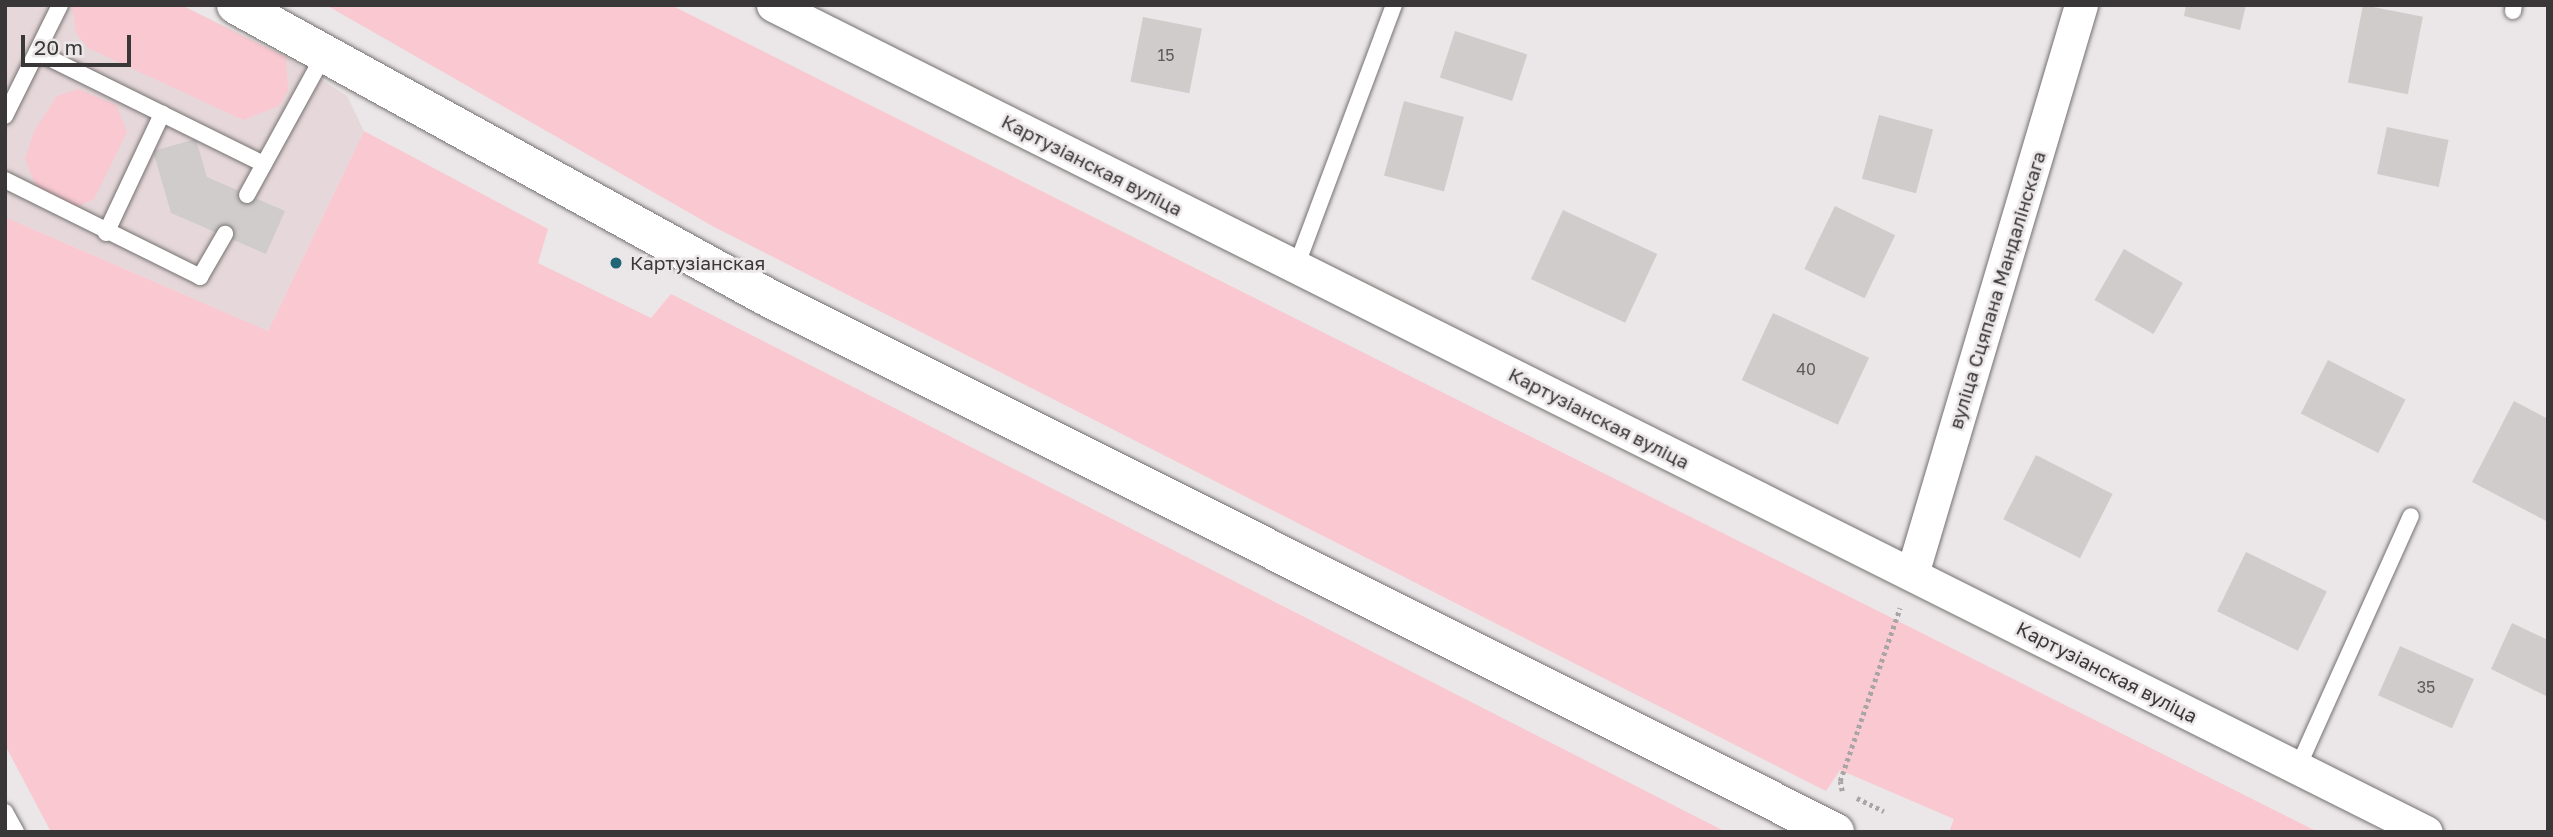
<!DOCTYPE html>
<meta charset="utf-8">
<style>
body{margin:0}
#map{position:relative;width:2553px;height:837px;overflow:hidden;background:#ebe6e7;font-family:"Golos Text",sans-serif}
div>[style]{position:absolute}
.built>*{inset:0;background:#e6d8da}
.green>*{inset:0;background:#f9c8d1}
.building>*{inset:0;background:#d0cccc;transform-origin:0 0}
.path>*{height:4.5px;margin-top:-2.25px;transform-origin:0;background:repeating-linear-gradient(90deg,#a9a5a6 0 3.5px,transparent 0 7px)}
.roads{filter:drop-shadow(0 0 2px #757171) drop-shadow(0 0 2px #757171)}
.lane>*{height:16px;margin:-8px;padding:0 8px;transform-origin:8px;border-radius:8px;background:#fff}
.street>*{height:33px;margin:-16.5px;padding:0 16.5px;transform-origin:16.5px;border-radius:16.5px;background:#fff}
.secondary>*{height:38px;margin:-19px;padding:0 19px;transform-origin:19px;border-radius:19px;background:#fff}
.dots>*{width:19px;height:19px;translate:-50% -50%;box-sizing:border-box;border:4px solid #ebe6e7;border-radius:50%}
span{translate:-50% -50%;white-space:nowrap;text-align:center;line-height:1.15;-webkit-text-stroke:5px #ebe6e7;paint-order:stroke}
.number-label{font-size:16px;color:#5f5c5c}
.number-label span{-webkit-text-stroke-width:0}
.street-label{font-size:19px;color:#393737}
.poi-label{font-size:19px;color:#393737}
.left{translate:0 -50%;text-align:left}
.frame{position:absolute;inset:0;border:7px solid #393737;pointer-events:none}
.scale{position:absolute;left:21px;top:35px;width:110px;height:32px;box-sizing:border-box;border:4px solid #393737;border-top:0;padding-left:9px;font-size:21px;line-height:24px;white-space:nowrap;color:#393737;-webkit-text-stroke:5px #ebe6e7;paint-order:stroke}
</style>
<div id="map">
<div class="built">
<i style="clip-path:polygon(5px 5px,181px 5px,286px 57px,347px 96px,364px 131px,268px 331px,5px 217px)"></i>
</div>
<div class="green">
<i style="clip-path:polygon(72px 5px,181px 5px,286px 57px,288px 90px,279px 106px,243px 120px,88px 48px,76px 33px)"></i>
<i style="clip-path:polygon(326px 5px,671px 5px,2318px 832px,1949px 832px,1954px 819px,1840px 770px,1826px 791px,716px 228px)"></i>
<i style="clip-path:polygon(78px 89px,116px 105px,127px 132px,94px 199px,77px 207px,38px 192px,25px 159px,34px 131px,57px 96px)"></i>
<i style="clip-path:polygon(364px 131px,548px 229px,538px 263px,651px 318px,671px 294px,1726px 832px,51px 832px,5px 745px,5px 217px,268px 331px)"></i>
</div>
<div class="building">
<i style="clip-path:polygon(2186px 5px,2246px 5px,2240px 30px,2184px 16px)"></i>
<i style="left:2363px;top:5px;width:61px;height:79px;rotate:11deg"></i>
<i style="left:1143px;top:17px;width:60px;height:66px;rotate:11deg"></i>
<i style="left:1455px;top:31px;width:76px;height:49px;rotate:18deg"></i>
<i style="left:1404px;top:101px;width:62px;height:77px;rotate:15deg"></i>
<i style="left:1879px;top:115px;width:56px;height:66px;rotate:15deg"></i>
<i style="left:2387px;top:127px;width:63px;height:48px;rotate:12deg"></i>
<i style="clip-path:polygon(196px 139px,207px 177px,285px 211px,266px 254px,171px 213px,153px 151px)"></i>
<i style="left:1835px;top:206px;width:67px;height:70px;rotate:26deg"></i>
<i style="left:1563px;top:210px;width:104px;height:76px;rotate:25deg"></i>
<i style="left:2124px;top:249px;width:68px;height:59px;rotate:30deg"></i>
<i style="left:1773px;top:313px;width:106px;height:74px;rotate:25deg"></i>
<i style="left:2328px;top:360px;width:87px;height:60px;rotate:27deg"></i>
<i style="clip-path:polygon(2514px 401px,2548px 419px,2548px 522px,2472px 482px)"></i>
<i style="left:2036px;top:455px;width:86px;height:72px;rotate:27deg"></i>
<i style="left:2246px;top:552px;width:90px;height:66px;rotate:26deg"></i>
<i style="clip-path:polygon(2512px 623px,2548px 640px,2548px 697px,2491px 669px)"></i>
<i style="left:2400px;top:646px;width:81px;height:54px;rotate:24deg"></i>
</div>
<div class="path">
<i style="left:1842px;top:791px;width:10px;rotate:-101deg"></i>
<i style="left:1840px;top:781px;width:183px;rotate:-70.9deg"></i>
<i style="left:1857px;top:798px;width:30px;rotate:26deg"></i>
</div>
<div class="roads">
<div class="lane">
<i style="left:2513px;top:11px;width:6px;rotate:-81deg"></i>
<i style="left:37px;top:52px;width:253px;rotate:26.3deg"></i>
<i style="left:5px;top:116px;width:124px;rotate:-63.6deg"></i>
<i style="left:5px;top:180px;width:218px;rotate:26.4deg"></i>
<i style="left:200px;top:277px;width:50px;rotate:-59.8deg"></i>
<i style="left:247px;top:195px;width:162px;rotate:-61.2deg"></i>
<i style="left:106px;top:233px;width:132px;rotate:-64.8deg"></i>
<i style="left:1296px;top:267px;width:280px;rotate:-69.5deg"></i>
<i style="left:2298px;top:767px;width:275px;rotate:-65.8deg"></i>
<i style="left:5px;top:812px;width:23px;rotate:61deg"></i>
</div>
<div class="street">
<i style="left:773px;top:5px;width:1848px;rotate:26.58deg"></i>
<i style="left:1912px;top:574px;width:594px;rotate:-73.46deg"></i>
</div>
<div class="secondary">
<i style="left:236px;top:5px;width:602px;rotate:28.82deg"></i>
<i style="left:763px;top:295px;width:1199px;rotate:26.61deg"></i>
</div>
</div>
<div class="dots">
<i style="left:616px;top:263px;background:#216677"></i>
</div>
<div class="number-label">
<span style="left:1166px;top:55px">15</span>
<span style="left:1806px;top:369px">40</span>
<span style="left:2426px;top:687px">35</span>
</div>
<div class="street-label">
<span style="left:1092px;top:165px;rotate:27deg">Картузіанская вуліца</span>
<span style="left:1997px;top:290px;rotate:-73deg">вуліца Сцяпана Мандалінскага</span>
<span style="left:1599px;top:418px;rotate:27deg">Картузіанская вуліца</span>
<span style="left:2107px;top:672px;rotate:27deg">Картузіанская вуліца</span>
</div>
<div class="poi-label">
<span class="left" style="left:630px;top:263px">Картузіанская</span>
</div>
<div class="frame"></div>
<div class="scale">20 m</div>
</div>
